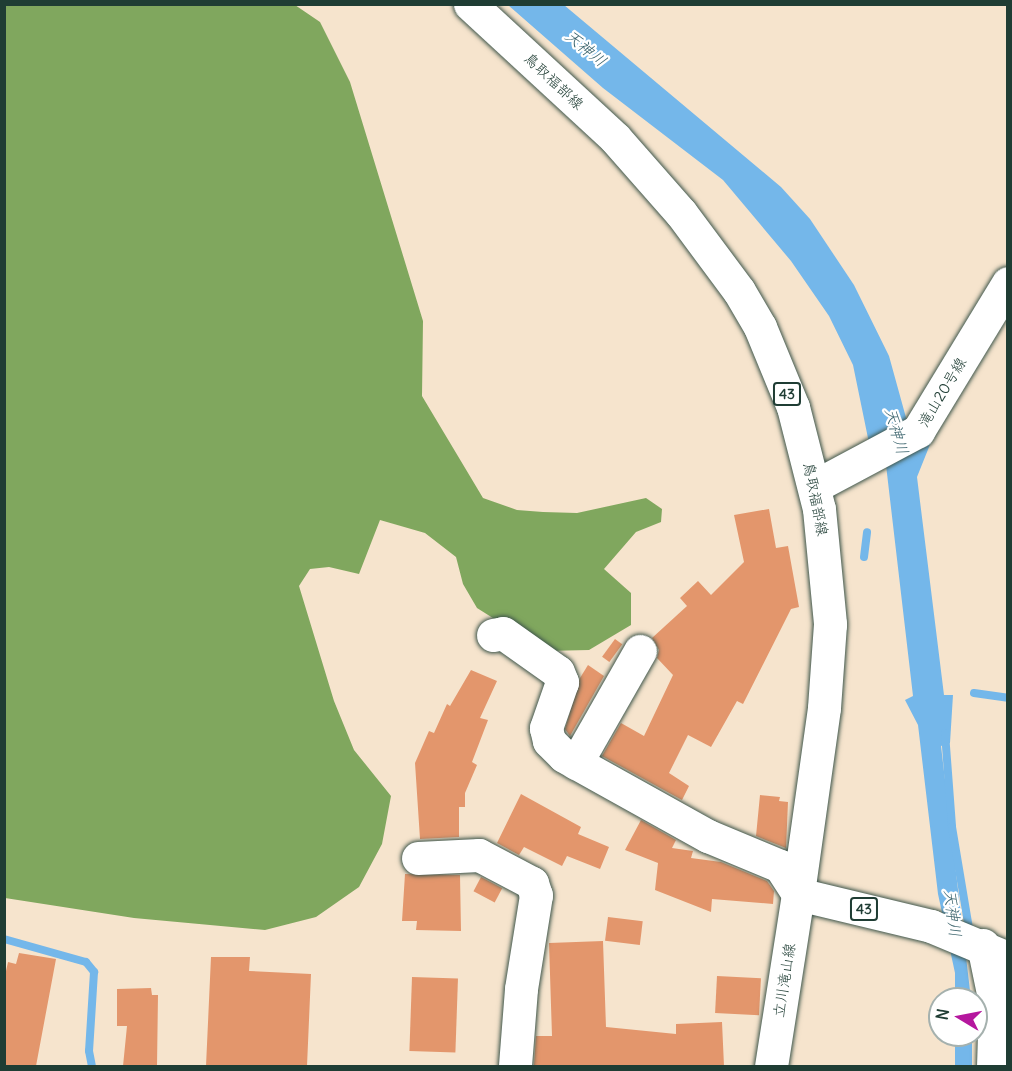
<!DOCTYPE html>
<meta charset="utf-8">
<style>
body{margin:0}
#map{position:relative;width:1012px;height:1071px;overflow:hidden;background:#f6e4cd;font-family:Delius,"Klee One",sans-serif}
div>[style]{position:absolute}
.forest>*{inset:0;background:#80a75e}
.water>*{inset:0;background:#74b7ea;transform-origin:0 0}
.stream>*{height:8px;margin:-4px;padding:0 4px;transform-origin:4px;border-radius:4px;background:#74b7ea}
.building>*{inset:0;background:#e3966c;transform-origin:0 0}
.roads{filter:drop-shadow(0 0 2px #3f564b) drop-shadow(0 0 2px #3f564b)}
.minor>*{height:33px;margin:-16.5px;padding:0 16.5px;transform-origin:16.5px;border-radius:16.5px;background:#fff}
.major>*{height:33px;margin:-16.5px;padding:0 16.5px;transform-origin:16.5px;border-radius:16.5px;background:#fff}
span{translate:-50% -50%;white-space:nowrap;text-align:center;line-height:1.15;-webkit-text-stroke:4.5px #fff;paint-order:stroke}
.shield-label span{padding:2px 4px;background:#fff;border:2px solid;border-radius:4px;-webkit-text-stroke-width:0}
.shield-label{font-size:14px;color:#1f3d34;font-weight:700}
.street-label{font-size:15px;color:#1f3d34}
.water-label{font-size:16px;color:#39626b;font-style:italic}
.frame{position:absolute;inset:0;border:6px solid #1f3d34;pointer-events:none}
.north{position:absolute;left:928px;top:987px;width:60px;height:60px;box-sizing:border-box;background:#fff;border:2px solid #a5b1ae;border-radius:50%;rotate:280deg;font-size:16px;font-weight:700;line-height:24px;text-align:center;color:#1f3d34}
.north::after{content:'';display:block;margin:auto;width:21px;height:27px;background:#b5179e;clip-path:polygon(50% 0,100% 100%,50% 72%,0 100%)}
</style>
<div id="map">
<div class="forest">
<i style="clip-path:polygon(4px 5px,295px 5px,320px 22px,350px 82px,423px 321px,422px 396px,483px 498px,517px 510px,543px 512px,577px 513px,646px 498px,662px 509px,661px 522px,636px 532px,604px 569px,631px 593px,631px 625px,589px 650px,545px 651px,477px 608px,463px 584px,456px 557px,425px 533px,380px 520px,359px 574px,329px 567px,310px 569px,299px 586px,334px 701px,354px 750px,391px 796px,382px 844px,359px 887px,316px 917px,265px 930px,134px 918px,5px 898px)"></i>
</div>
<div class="water">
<i style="clip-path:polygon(508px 5px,564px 5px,781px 187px,810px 219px,854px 285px,889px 356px,913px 443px,935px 432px,917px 477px,944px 695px,953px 695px,950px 743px,941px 746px,971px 999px,955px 999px,955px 973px,938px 894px,918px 725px,905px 700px,913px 696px,886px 465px,869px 443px,853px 365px,829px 316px,791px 261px,723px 180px,603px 88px)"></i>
<i style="left:955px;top:1035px;width:17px;height:31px"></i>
</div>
<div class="stream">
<i style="left:864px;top:557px;width:25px;rotate:-83deg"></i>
<i style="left:974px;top:693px;width:34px;rotate:8deg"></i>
<i style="left:945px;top:733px;width:94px;rotate:85.7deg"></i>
<i style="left:952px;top:827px;width:109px;rotate:80.5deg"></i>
<i style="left:4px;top:939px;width:85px;rotate:15.7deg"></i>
<i style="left:86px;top:962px;width:13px;rotate:51deg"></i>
<i style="left:94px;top:972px;width:79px;rotate:93.6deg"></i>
<i style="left:89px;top:1051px;width:15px;rotate:79deg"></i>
</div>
<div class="building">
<i style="clip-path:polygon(769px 509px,776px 548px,788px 546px,799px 607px,791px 609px,743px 704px,737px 701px,711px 747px,688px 735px,669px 773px,689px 786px,682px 800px,602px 756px,621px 723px,644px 736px,673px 675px,657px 658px,659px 650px,652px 638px,687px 606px,680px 598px,698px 581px,711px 595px,744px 562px,734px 515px)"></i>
<i style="left:615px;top:639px;width:9px;height:22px;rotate:36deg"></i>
<i style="clip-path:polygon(588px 665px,604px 676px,570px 736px,565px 729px,580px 678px)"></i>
<i style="clip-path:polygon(471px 670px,497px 681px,480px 718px,488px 720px,472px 762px,477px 765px,465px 793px,465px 807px,459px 807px,459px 837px,420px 839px,415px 763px,429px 731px,434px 733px,447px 704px,450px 706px)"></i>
<i style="clip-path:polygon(521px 794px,581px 827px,578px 834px,609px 847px,600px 869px,567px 856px,562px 866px,524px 847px,519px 855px,497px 843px)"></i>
<i style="clip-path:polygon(760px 795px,780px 797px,779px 801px,788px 802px,786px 848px,756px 836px)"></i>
<i style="clip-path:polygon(641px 820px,676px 840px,672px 848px,693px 851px,691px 858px,721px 862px,767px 881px,774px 891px,773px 904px,712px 899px,711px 912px,655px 890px,658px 863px,625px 850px)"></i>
<i style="clip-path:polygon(405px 874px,460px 875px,461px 931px,416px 930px,417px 921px,402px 921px)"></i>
<i style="left:481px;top:877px;width:24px;height:16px;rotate:28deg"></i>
<i style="left:608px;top:917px;width:35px;height:24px;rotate:7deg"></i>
<i style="clip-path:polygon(603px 941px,606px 1027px,676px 1034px,676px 1024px,722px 1022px,724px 1066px,534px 1065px,536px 1036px,552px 1036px,549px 943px)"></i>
<i style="clip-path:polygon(19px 953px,56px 959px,36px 1066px,4px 1066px,4px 980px,8px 962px,16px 964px)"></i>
<i style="clip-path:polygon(211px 957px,250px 957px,249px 971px,311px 974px,307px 1066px,206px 1066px)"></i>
<i style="left:717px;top:976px;width:44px;height:37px;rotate:3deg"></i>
<i style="left:412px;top:977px;width:46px;height:74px;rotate:2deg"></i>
<i style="clip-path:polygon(151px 988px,152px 995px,158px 995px,157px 1066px,123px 1066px,127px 1026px,117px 1026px,117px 989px)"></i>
</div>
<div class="roads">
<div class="minor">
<i style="left:815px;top:486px;width:117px;rotate:-28.1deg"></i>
<i style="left:918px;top:431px;width:173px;rotate:-58.7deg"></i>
<i style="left:493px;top:635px;width:10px;rotate:-11deg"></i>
<i style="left:503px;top:633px;width:67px;rotate:35.3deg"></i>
<i style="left:558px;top:672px;width:11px;rotate:68deg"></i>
<i style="left:562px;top:682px;width:49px;rotate:109.2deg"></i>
<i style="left:546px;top:728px;width:13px;rotate:77deg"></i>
<i style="left:549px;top:741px;width:21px;rotate:45deg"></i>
<i style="left:564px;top:756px;width:165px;rotate:29.1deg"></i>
<i style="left:708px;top:836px;width:78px;rotate:22.6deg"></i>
<i style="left:780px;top:866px;width:33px;rotate:57deg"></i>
<i style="left:798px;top:894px;width:174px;rotate:98.9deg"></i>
<i style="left:576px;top:763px;width:129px;rotate:-60.3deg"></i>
<i style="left:418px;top:858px;width:61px;rotate:-2.8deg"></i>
<i style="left:479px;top:855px;width:60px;rotate:27.8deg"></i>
<i style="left:532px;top:883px;width:13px;rotate:72deg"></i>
<i style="left:536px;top:895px;width:95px;rotate:99.1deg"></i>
<i style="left:521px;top:989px;width:77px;rotate:94.5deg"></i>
<i style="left:983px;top:945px;width:59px;rotate:78.3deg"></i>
<i style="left:995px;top:1003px;width:63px;rotate:91.8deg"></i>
</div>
<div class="major">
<i style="left:470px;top:4px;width:197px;rotate:42.7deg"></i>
<i style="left:615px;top:138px;width:100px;rotate:48.7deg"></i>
<i style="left:681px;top:213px;width:97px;rotate:53.4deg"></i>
<i style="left:739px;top:291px;width:42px;rotate:59.7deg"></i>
<i style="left:760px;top:327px;width:87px;rotate:67.6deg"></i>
<i style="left:793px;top:407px;width:105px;rotate:75.7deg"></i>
<i style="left:819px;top:509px;width:116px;rotate:84.5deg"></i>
<i style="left:830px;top:624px;width:84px;rotate:94.1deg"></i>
<i style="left:824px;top:708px;width:188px;rotate:98deg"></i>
<i style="left:798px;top:894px;width:137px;rotate:13.5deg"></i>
<i style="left:931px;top:926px;width:83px;rotate:22.6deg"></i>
</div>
</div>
<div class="shield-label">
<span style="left:787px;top:394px">43</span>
<span style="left:864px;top:909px">43</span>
</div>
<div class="street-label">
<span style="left:554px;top:81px;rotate:43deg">鳥取福部線</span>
<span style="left:942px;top:392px;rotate:-59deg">滝山20号線</span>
<span style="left:816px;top:499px;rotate:79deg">鳥取福部線</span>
<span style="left:784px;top:980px;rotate:-81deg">立川滝山線</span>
</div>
<div class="water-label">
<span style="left:586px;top:48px;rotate:39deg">天神川</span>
<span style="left:897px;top:431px;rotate:74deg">天神川</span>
<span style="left:953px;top:913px;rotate:83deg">天神川</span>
</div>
<div class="frame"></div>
<div class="north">N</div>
</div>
